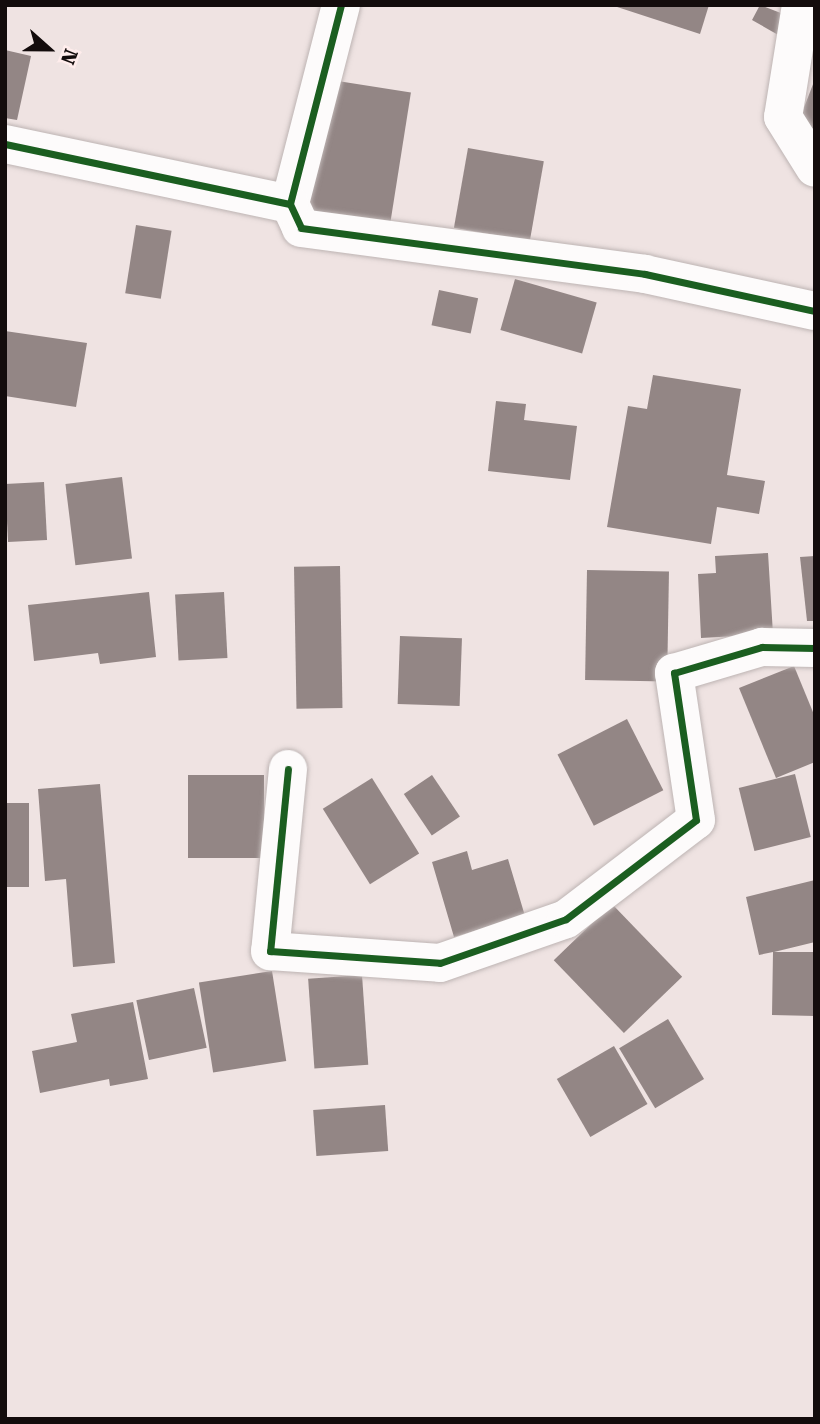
<!DOCTYPE html>
<style>
body{margin:0}
#map{position:relative;width:820px;height:1424px;overflow:hidden;background:#efe3e2;font-family:"Roboto Serif",serif}
div>[style]{position:absolute}
.building>*{inset:0;background:#938685;transform-origin:0 0}
.roads{filter:drop-shadow(0 0 2px #bdb4b3) drop-shadow(0 0 2px #bdb4b3)}
.minor>*{height:38px;margin:-19px;padding:0 19px;transform-origin:19px;border-radius:19px;background:#fdfbfb}
.cycleway>*{height:7px;margin:-3.5px;padding:0 3.5px;transform-origin:3.5px;border-radius:3.5px;background:#1b5e20}
span{translate:-50% -50%;white-space:nowrap;text-align:center;line-height:1.15;-webkit-text-stroke:7px #ffedec;paint-order:stroke}
.frame{position:absolute;inset:0;border:7px solid #130c0c;pointer-events:none}
.north{position:absolute;left:14px;top:14px;width:70px;height:70px;-webkit-text-stroke:5px #ffedec;paint-order:stroke;rotate:111deg;font-size:19px;font-weight:700;line-height:28px;text-align:center;color:#130c0c}
.north::after{content:'';display:block;margin:auto;width:24px;height:32px;background:#130c0c;clip-path:polygon(50% 0,100% 100%,50% 72%,0 100%)}
</style>
<div id="map">
<div class="building">
<i style="clip-path:polygon(611px 5px,709px 5px,700px 34px)"></i>
<i style="clip-path:polygon(760px 5px,791px 17px,780px 36px,752px 20px)"></i>
<i style="clip-path:polygon(5px 50px,31px 56px,17px 120px,5px 118px)"></i>
<i style="left:325px;top:79px;width:87px;height:135px;rotate:9deg"></i>
<i style="clip-path:polygon(815px 79px,815px 129px,798px 123px)"></i>
<i style="left:468px;top:148px;width:77px;height:81px;rotate:10deg"></i>
<i style="left:136px;top:225px;width:36px;height:69px;rotate:9deg"></i>
<i style="left:515px;top:279px;width:85px;height:53px;rotate:16deg"></i>
<i style="left:439px;top:290px;width:40px;height:36px;rotate:12deg"></i>
<i style="clip-path:polygon(5px 331px,87px 343px,76px 407px,5px 396px)"></i>
<i style="clip-path:polygon(653px 375px,741px 389px,727px 475px,765px 481px,759px 514px,717px 507px,711px 544px,607px 527px,628px 406px,647px 409px)"></i>
<i style="clip-path:polygon(496px 401px,526px 404px,524px 420px,577px 426px,570px 480px,488px 471px)"></i>
<i style="left:122px;top:477px;width:82px;height:57px;rotate:83deg"></i>
<i style="left:44px;top:482px;width:58px;height:39px;rotate:87deg"></i>
<i style="clip-path:polygon(768px 553px,773px 634px,701px 638px,698px 574px,716px 573px,715px 556px)"></i>
<i style="clip-path:polygon(815px 556px,815px 621px,807px 621px,800px 557px)"></i>
<i style="left:340px;top:566px;width:142px;height:46px;rotate:89deg"></i>
<i style="left:587px;top:570px;width:82px;height:110px;rotate:1deg"></i>
<i style="clip-path:polygon(149px 592px,156px 657px,100px 664px,98px 653px,34px 661px,28px 605px)"></i>
<i style="left:224px;top:592px;width:66px;height:49px;rotate:87deg"></i>
<i style="left:400px;top:636px;width:62px;height:68px;rotate:2deg"></i>
<i style="clip-path:polygon(794px 666px,815px 717px,815px 762px,776px 778px,739px 688px)"></i>
<i style="left:627px;top:719px;width:80px;height:78px;rotate:63deg"></i>
<i style="left:795px;top:774px;width:65px;height:58px;rotate:76deg"></i>
<i style="left:188px;top:775px;width:76px;height:83px"></i>
<i style="left:432px;top:775px;width:50px;height:34px;rotate:56deg"></i>
<i style="left:372px;top:778px;width:89px;height:58px;rotate:58deg"></i>
<i style="clip-path:polygon(100px 784px,115px 963px,73px 967px,66px 879px,45px 881px,38px 789px)"></i>
<i style="left:5px;top:803px;width:24px;height:84px"></i>
<i style="clip-path:polygon(467px 851px,472px 870px,508px 859px,525px 916px,454px 937px,432px 862px)"></i>
<i style="clip-path:polygon(815px 880px,815px 942px,774px 952px,815px 952px,815px 1016px,772px 1015px,773px 952px,759px 955px,746px 897px)"></i>
<i style="left:612px;top:904px;width:101px;height:81px;rotate:46deg"></i>
<i style="left:272px;top:971px;width:91px;height:74px;rotate:81deg"></i>
<i style="left:362px;top:975px;width:90px;height:54px;rotate:86deg"></i>
<i style="left:194px;top:988px;width:61px;height:59px;rotate:78deg"></i>
<i style="clip-path:polygon(133px 1002px,148px 1079px,110px 1086px,109px 1079px,40px 1093px,32px 1051px,77px 1042px,71px 1014px)"></i>
<i style="left:668px;top:1019px;width:70px;height:57px;rotate:59deg"></i>
<i style="left:614px;top:1046px;width:67px;height:66px;rotate:60deg"></i>
<i style="left:385px;top:1105px;width:46px;height:72px;rotate:86deg"></i>
</div>
<div class="roads">
<div class="minor">
<i style="left:341px;top:5px;width:205px;rotate:104.4deg"></i>
<i style="left:290px;top:204px;width:26px;rotate:65deg"></i>
<i style="left:301px;top:228px;width:347px;rotate:7.6deg"></i>
<i style="left:645px;top:274px;width:174px;rotate:12.3deg"></i>
<i style="left:801px;top:5px;width:113px;rotate:99.1deg"></i>
<i style="left:783px;top:117px;width:60px;rotate:57.9deg"></i>
<i style="left:5px;top:144px;width:291px;rotate:11.9deg"></i>
<i style="left:288px;top:769px;width:183px;rotate:95.6deg"></i>
<i style="left:270px;top:951px;width:170px;rotate:4deg"></i>
<i style="left:440px;top:963px;width:133px;rotate:-19.2deg"></i>
<i style="left:566px;top:919px;width:163px;rotate:-37.3deg"></i>
<i style="left:696px;top:820px;width:149px;rotate:-98.5deg"></i>
<i style="left:674px;top:673px;width:92px;rotate:-16.5deg"></i>
<i style="left:762px;top:647px;width:53px;rotate:1.1deg"></i>
</div>
</div>
<div class="cycleway">
<i style="left:341px;top:5px;width:205px;rotate:104.4deg"></i>
<i style="left:290px;top:204px;width:26px;rotate:65deg"></i>
<i style="left:301px;top:228px;width:347px;rotate:7.6deg"></i>
<i style="left:645px;top:274px;width:174px;rotate:12.3deg"></i>
<i style="left:5px;top:144px;width:291px;rotate:11.9deg"></i>
<i style="left:288px;top:769px;width:183px;rotate:95.6deg"></i>
<i style="left:270px;top:951px;width:170px;rotate:4deg"></i>
<i style="left:440px;top:963px;width:133px;rotate:-19.2deg"></i>
<i style="left:566px;top:919px;width:163px;rotate:-37.3deg"></i>
<i style="left:696px;top:820px;width:149px;rotate:-98.5deg"></i>
<i style="left:674px;top:673px;width:92px;rotate:-16.5deg"></i>
<i style="left:762px;top:647px;width:53px;rotate:1.1deg"></i>
</div>
<div class="frame"></div>
<div class="north">N</div>
</div>
